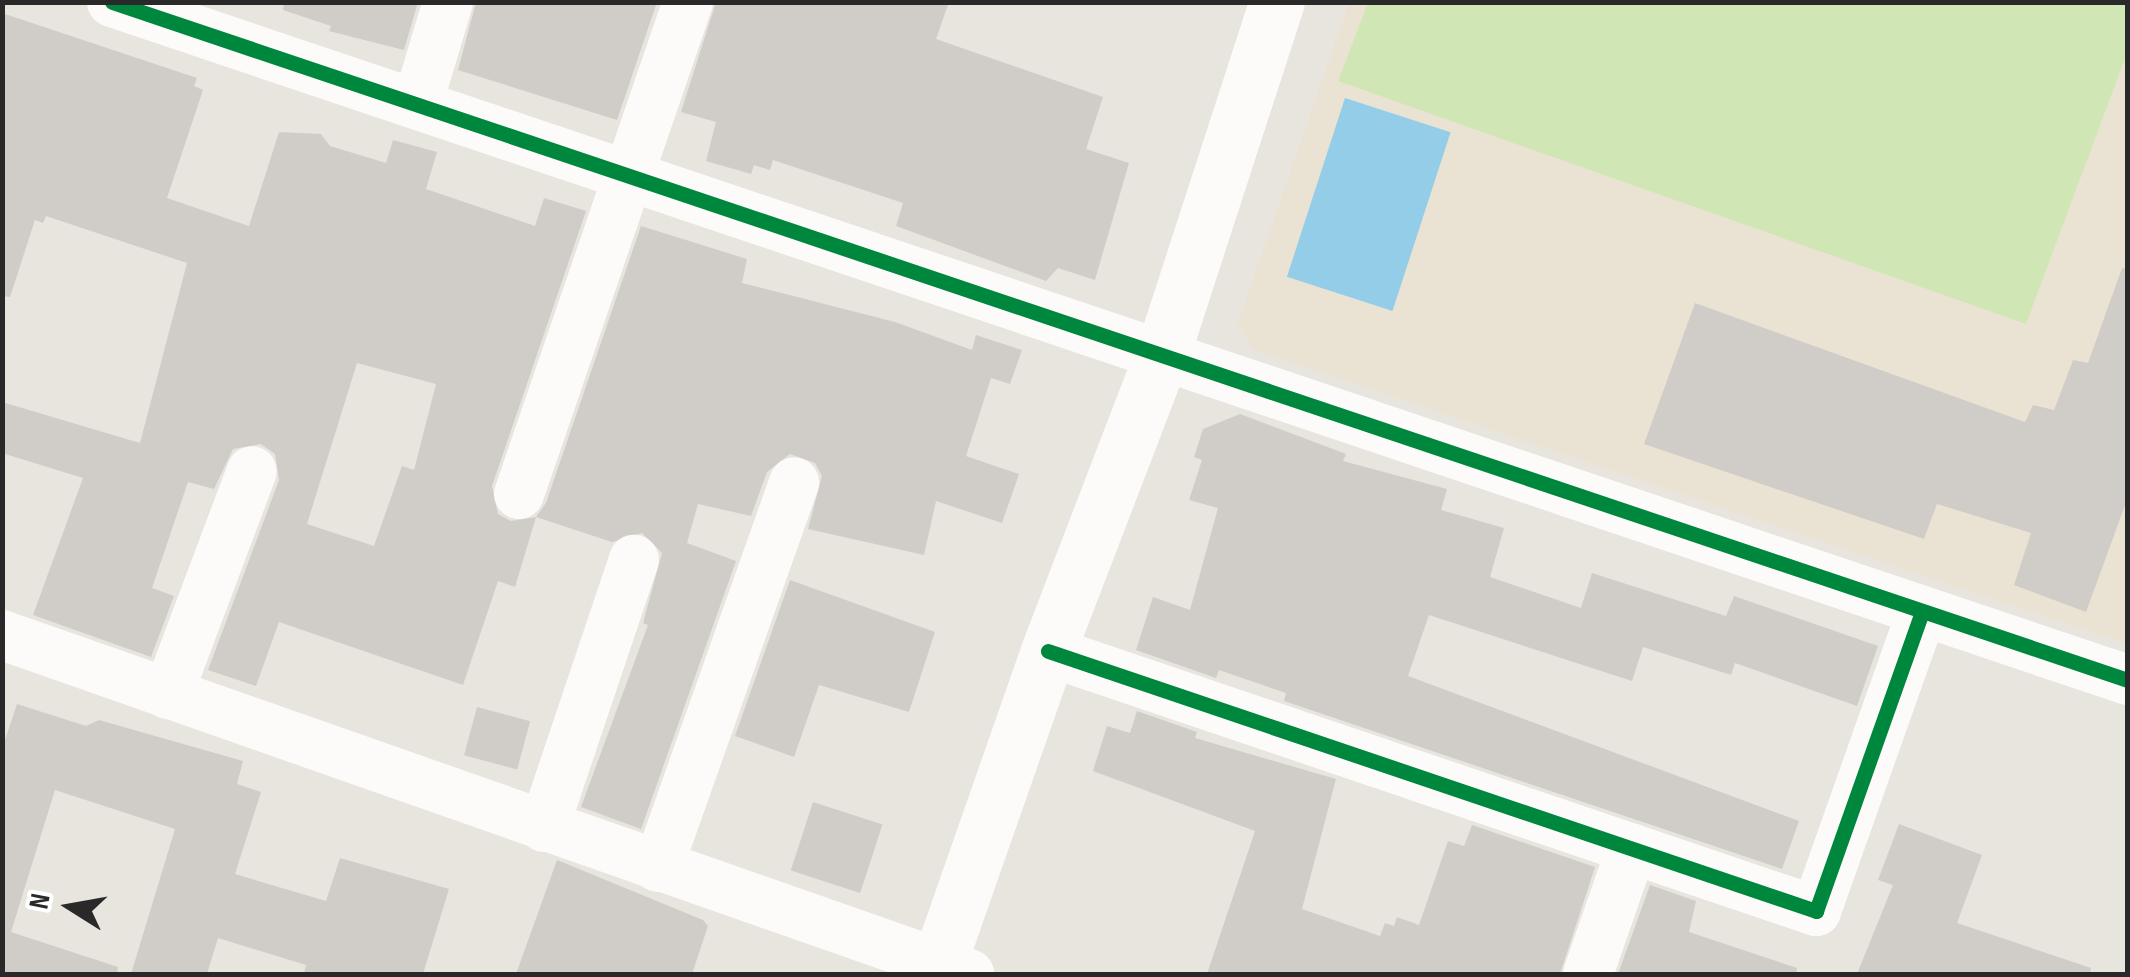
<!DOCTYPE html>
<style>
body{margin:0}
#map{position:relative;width:2130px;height:977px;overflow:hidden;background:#e8e4de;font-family:"Sofia Sans Condensed",sans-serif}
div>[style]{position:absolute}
.education>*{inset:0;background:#eae3d3}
.pitch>*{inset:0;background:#d1e6b5}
.water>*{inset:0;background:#94cde7;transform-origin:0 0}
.building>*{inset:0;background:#d0cdc9;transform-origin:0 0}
.minor>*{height:50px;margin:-25px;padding:0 25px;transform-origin:25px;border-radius:25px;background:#fcfbfa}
.tertiary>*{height:55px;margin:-27.5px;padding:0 27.5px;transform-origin:27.5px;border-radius:27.5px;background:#fcfbfa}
.cycleway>*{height:15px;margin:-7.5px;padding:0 7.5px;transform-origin:7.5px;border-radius:7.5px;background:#00873e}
span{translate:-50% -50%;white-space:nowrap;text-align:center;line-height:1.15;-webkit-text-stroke:8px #fff;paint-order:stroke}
.frame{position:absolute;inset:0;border:5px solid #292929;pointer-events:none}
.north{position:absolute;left:20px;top:857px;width:100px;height:100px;-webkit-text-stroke:8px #fff;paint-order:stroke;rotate:281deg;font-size:28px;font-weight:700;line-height:40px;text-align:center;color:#292929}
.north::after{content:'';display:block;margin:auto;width:35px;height:45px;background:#292929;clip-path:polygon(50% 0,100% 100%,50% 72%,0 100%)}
</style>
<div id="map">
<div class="education">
<i style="clip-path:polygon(1349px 3px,2127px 3px,2127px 644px,1252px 349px,1238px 323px)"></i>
</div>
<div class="pitch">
<i style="clip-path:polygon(1368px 3px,2127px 3px,2127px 53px,2026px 324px,1338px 81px)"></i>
</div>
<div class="water">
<i style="left:1345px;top:98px;width:111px;height:188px;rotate:18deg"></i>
</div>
<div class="building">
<i style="clip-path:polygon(284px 2px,418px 2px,404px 50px,329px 31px,331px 26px,283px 10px)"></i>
<i style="clip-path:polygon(476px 2px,657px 2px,617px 120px,458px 70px)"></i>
<i style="clip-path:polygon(716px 2px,949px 2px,936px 39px,1103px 97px,1086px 149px,1129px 163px,1095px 280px,1058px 268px,1046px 281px,896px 226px,903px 203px,773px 160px,770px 170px,754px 165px,751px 174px,706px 161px,716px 122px,681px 112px)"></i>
<i style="clip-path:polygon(evenodd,2px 13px,197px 78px,194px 86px,203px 90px,167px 198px,249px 226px,279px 132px,321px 134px,330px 146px,386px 163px,393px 140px,437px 152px,426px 189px,535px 226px,544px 198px,586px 211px,492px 486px,498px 514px,511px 521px,536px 517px,515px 587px,498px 581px,463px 685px,279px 622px,256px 686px,208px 670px,279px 480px,275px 454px,261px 444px,233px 449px,214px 489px,188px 482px,152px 588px,174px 596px,151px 657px,33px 615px,83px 478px,2px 453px,2px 402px,140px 443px,187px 263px,46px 216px,43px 223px,35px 220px,10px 297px,2px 296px,2px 13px,357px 363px,436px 384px,414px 470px,402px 466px,374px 546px,307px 524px,357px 363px)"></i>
<i style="clip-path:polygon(641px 226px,747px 259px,742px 283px,895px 322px,972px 350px,976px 335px,1022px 350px,1010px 384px,991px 378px,966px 456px,1019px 474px,1002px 523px,936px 501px,924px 555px,808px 529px,822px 476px,815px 463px,790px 454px,767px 472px,751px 516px,698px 504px,687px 543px,736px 561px,641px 829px,581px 807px,648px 625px,643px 623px,662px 553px,642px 533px,612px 542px,536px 517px,546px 503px)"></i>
<i style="clip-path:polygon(2122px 268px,2128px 269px,2128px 497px,2086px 612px,2014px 585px,2031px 533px,1937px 504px,1924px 539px,1644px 444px,1695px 303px,2025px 422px,2033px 405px,2054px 410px,2073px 360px,2088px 363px)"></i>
<i style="clip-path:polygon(1240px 414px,1346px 454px,1343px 461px,1447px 489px,1441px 510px,1504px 528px,1490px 577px,1581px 608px,1592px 573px,1726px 616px,1734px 596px,1878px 646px,1857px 706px,1735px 663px,1731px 675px,1643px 647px,1632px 681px,1429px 615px,1408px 676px,1799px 821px,1782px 869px,1284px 701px,1286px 693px,1219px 670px,1216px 678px,1136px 650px,1153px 597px,1190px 610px,1218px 508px,1189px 500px,1202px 460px,1194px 457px,1203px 429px)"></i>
<i style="clip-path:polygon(790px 580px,935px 632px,909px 712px,819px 685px,794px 757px,735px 736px)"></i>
<i style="clip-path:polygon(17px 704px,86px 726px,99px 720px,243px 761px,237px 784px,261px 792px,235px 874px,326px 901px,340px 858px,449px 889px,423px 974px,304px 974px,306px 965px,218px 938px,207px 974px,131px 974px,175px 829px,55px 790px,11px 932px,118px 967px,117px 974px,2px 974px,2px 749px)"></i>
<i style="left:477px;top:707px;width:55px;height:50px;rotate:15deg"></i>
<i style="clip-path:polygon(1137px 711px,1197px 732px,1195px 738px,1336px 779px,1302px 909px,1380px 936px,1385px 923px,1394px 926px,1397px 917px,1419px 925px,1448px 841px,1464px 846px,1472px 825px,1595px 867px,1560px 974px,1207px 974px,1255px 831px,1093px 771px,1107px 726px,1130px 733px)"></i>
<i style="left:813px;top:802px;width:73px;height:72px;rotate:18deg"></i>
<i style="clip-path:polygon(1899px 824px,1982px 855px,1957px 923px,2091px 968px,2090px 974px,1857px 974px,1893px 885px,1878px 880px)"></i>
<i style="clip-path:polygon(557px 860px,703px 920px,708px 926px,692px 974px,516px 974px)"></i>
<i style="clip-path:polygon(1650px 885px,1696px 901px,1689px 932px,1797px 968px,1796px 974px,1618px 974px)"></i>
</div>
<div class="minor">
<i style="left:112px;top:2px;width:2127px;rotate:18.59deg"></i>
<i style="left:418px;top:102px;width:104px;rotate:-73.3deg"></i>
<i style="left:519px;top:494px;width:520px;rotate:-71.04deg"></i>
<i style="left:2px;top:635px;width:1025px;rotate:19.32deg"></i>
<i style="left:1048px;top:651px;width:811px;rotate:18.7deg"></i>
<i style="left:1816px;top:911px;width:317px;rotate:-70.5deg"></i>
<i style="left:168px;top:694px;width:238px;rotate:-69.4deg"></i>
<i style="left:544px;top:827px;width:282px;rotate:-71.4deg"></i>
<i style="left:658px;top:867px;width:408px;rotate:-70.5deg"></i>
<i style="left:1588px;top:974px;width:133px;rotate:-70.8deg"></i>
</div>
<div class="tertiary">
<i style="left:935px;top:974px;width:342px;rotate:-70.7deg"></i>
<i style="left:1048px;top:651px;width:320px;rotate:-69deg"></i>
<i style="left:1163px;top:352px;width:368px;rotate:-72deg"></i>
</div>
<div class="cycleway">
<i style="left:112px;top:2px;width:2127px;rotate:18.59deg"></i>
<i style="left:1048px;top:651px;width:811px;rotate:18.7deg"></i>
<i style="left:1816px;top:911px;width:317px;rotate:-70.5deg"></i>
</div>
<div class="frame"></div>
<div class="north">N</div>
</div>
